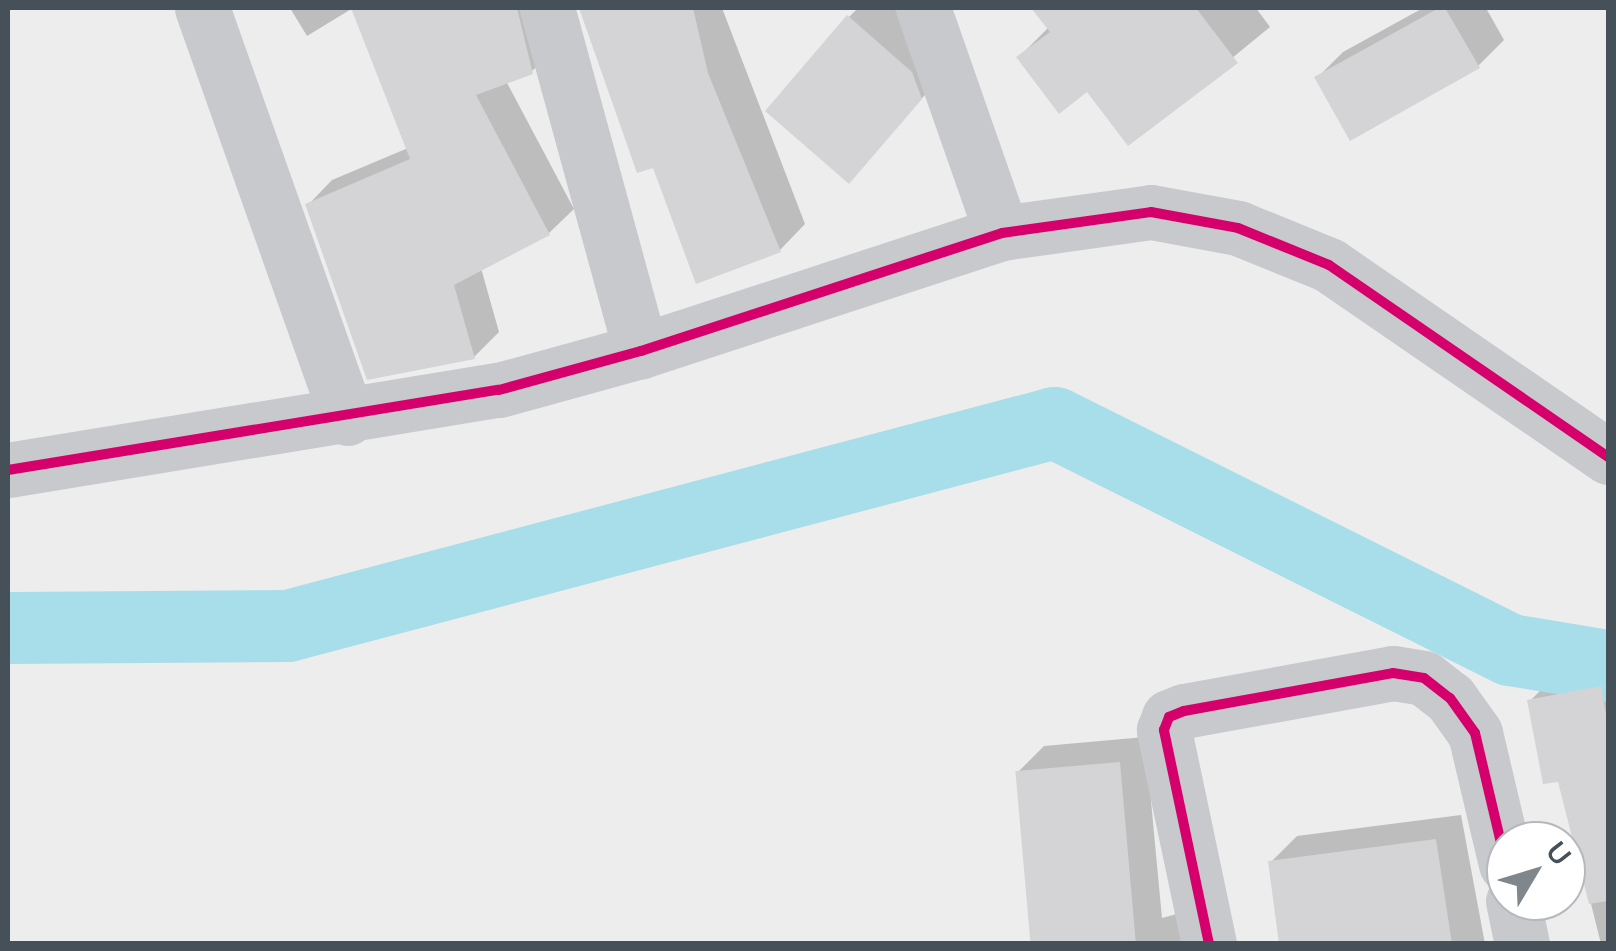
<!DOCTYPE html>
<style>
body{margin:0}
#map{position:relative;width:1616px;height:951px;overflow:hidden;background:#eeeded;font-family:"Nunito Sans",sans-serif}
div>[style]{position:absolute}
.shadow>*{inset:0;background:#0003}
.canal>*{height:72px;margin:-36px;padding:0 36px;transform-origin:36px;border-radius:36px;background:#a8dee9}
.building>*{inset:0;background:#d4d4d6;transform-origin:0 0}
.minor>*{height:55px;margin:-27.5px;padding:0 27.5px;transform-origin:27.5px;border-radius:27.5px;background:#c7c9cc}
.cycleway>*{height:10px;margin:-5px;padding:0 5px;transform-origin:5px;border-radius:5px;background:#d6006c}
span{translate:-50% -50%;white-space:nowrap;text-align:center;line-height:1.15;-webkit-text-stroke:10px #fff;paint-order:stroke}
.frame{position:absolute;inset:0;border:10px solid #455058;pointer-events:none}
.north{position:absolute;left:1486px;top:821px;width:100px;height:100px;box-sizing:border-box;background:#fff;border:2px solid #b5b9bc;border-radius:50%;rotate:52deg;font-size:28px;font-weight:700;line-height:40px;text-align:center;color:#455058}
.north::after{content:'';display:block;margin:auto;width:35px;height:45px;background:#80878c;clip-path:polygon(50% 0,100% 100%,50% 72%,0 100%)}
</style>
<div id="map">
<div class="shadow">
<i style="clip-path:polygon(290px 8px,353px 8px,307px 36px)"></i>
<i style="clip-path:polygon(354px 8px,449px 8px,462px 29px,519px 8px,545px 8px,556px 47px,531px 72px,506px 81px,574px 209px,549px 233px,481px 268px,499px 332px,474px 357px,308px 205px,332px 180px,408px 148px)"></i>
<i style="clip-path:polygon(582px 8px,722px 8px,805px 224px,780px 250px,655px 165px,594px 50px)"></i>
<i style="clip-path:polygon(858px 8px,893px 8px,938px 46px,946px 71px,849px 181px,849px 17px)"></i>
<i style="clip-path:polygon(1044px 8px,1256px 8px,1270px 27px,1128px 143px,1088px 89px,1019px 57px,1049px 27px,1038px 13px)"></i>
<i style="clip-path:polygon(1423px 8px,1486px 8px,1504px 40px,1478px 66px,1317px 78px,1343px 52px)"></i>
<i style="clip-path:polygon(1608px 659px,1608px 944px,1601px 944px,1560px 779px,1530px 701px,1562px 668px)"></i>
<i style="clip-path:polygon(1145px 737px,1162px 918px,1184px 912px,1193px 944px,1049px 944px,1018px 772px,1044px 746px)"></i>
<i style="clip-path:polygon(1461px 815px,1485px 944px,1281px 944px,1271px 862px,1297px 836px)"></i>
</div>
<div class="canal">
<i style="left:8px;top:628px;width:280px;rotate:-0.4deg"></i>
<i style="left:288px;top:626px;width:793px;rotate:-14.82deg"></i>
<i style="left:1055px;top:423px;width:508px;rotate:26.51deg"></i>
<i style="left:1510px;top:650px;width:99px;rotate:9.3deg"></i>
</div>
<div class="building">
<i style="clip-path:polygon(351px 8px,517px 8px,533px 74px,476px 95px,550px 235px,454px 285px,475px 359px,367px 380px,305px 204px,410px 159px)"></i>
<i style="clip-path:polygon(579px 8px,693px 8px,708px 73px,781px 252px,696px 284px,653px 168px,637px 173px)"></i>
<i style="clip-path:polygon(1031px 8px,1196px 8px,1238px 63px,1128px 146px,1087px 92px,1059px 114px,1016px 57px,1050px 32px)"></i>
<i style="clip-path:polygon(1439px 8px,1445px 8px,1480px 68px,1350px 141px,1314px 77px)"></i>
<i style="clip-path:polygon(847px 15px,912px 72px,922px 99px,849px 184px,765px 111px)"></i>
<i style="clip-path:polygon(1601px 686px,1608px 726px,1608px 901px,1589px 904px,1558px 782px,1543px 784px,1527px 700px)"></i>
<i style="left:1120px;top:762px;width:183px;height:105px;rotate:85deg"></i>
<i style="clip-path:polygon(1436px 839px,1452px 944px,1279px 944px,1268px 861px)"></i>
</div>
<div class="minor">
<i style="left:202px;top:8px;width:435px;rotate:70.5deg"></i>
<i style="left:547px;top:8px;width:356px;rotate:74.7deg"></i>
<i style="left:923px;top:8px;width:238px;rotate:70.7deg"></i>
<i style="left:8px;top:470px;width:497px;rotate:-9.3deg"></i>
<i style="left:499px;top:390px;width:147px;rotate:-15.4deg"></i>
<i style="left:641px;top:351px;width:380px;rotate:-18.1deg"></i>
<i style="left:1002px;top:233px;width:150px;rotate:-8deg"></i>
<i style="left:1151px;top:212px;width:88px;rotate:10.4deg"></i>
<i style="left:1238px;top:228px;width:98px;rotate:22.1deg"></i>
<i style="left:1329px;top:265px;width:339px;rotate:34.5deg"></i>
<i style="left:1513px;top:901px;width:44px;rotate:78.2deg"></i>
<i style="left:1209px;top:944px;width:219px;rotate:-101.9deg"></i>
<i style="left:1164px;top:730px;width:14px;rotate:-69deg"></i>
<i style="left:1169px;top:717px;width:16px;rotate:-22deg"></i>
<i style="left:1184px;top:711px;width:212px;rotate:-10.3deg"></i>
<i style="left:1393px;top:673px;width:31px;rotate:9deg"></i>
<i style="left:1424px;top:678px;width:33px;rotate:38deg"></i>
<i style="left:1450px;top:698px;width:43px;rotate:54.5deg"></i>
<i style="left:1475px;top:733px;width:135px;rotate:76.7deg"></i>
</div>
<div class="cycleway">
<i style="left:8px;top:470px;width:497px;rotate:-9.3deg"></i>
<i style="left:499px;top:390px;width:147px;rotate:-15.4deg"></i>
<i style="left:641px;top:351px;width:380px;rotate:-18.1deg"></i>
<i style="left:1002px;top:233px;width:150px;rotate:-8deg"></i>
<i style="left:1151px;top:212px;width:88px;rotate:10.4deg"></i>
<i style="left:1238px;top:228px;width:98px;rotate:22.1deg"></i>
<i style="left:1329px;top:265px;width:339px;rotate:34.5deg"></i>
<i style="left:1209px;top:944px;width:219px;rotate:-101.9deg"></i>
<i style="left:1164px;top:730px;width:14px;rotate:-69deg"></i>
<i style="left:1169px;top:717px;width:16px;rotate:-22deg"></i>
<i style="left:1184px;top:711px;width:212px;rotate:-10.3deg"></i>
<i style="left:1393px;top:673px;width:31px;rotate:9deg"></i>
<i style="left:1424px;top:678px;width:33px;rotate:38deg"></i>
<i style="left:1450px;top:698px;width:43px;rotate:54.5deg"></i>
<i style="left:1475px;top:733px;width:135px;rotate:76.7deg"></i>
</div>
<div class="frame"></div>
<div class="north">U</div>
</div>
